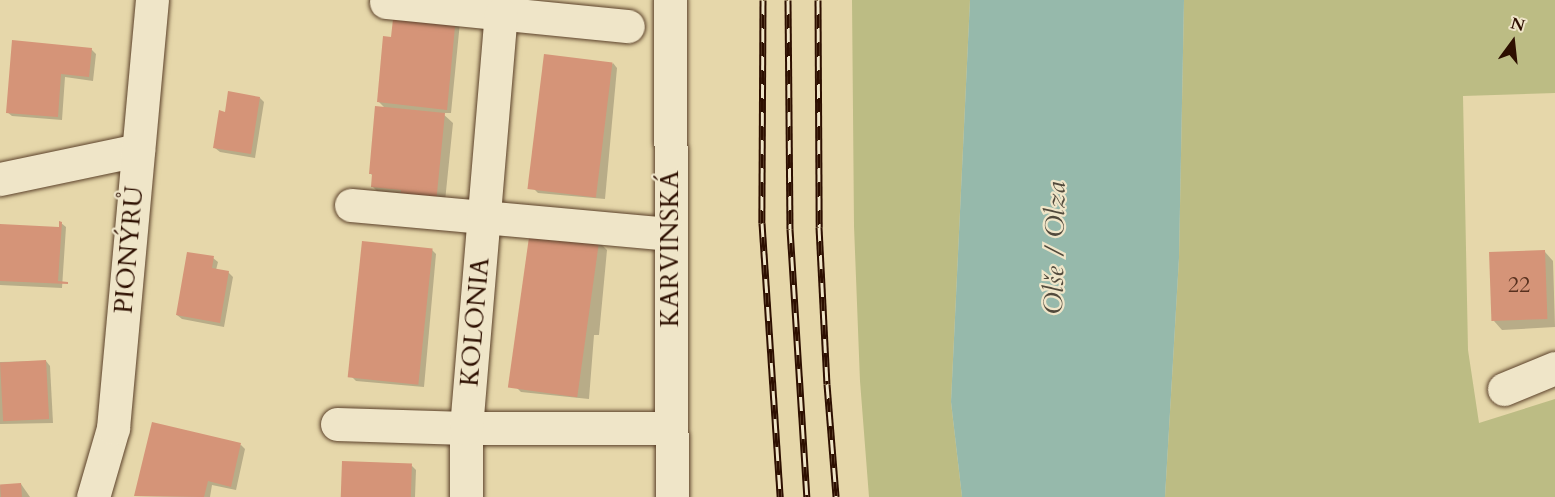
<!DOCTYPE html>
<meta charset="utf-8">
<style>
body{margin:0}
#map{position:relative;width:1555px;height:497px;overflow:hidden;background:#e6d7aa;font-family:Cardo,serif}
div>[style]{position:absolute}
.green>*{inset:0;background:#bcbc84}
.water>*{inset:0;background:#96b9ab}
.shadow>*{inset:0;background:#0003}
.building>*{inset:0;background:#d59478;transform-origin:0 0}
.roads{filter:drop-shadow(0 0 2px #5b412a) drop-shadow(0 0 2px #5b412a)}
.street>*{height:33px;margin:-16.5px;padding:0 16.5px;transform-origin:16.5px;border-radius:16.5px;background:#efe5c8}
.secondary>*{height:33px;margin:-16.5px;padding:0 16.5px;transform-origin:16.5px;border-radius:16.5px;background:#efe5c8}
.rail>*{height:7px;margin-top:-3.5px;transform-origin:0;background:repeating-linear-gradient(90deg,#efe5c8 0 14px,#2d0f00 0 28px);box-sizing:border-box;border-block:2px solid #2d0f00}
span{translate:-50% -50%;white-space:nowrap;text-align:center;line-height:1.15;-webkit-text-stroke:4.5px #efe5c8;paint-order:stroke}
.number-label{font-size:22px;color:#57301e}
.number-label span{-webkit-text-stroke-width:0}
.street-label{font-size:26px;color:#2d0f00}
.water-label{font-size:27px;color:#524a3c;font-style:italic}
.north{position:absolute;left:1483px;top:12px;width:60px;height:60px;-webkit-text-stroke:4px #efe5c8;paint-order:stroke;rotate:15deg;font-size:16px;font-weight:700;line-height:24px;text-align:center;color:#2d0f00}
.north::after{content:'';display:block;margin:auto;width:21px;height:27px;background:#2d0f00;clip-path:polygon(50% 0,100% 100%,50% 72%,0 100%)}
</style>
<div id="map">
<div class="green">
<i style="clip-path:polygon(852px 0,970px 0,951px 402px,962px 497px,869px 497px,860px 381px,854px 226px)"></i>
<i style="clip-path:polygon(1184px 0,1555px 0,1555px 93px,1463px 96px,1468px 350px,1479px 423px,1555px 399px,1555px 497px,1165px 497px,1179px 258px)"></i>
</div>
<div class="water">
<i style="clip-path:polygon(970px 0,1184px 0,1179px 258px,1165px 497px,962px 497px,951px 402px)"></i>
</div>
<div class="shadow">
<i style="clip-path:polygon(460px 22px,451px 113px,442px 113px,453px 123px,444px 211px,381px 195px,372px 186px,373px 176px,370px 173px,385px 108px,379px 102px,392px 38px)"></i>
<i style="clip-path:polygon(91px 49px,96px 54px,93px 81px,65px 77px,62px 120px,12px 116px,7px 112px)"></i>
<i style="clip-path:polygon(613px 63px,617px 68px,605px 199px,538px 193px,533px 188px)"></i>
<i style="clip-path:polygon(260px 98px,264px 102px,255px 158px,220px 152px,215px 148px,226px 114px)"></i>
<i style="clip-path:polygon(61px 223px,66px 227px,62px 288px,0 285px,0 226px,60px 229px)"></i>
<i style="clip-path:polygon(598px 241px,607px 250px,599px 335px,594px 335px,589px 399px,521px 392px,516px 387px)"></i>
<i style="clip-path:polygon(432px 250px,436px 254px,424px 387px,356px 381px,351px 376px)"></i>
<i style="clip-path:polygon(1545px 252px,1553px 261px,1555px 327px,1502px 330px,1494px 321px)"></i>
<i style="clip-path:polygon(213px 258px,218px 262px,216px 270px,228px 272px,233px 277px,224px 327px,182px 319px,177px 315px)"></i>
<i style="clip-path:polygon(46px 361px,50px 366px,53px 423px,0 424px,0 362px)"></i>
<i style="clip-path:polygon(241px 445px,245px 449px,236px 490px,212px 485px,210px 497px,136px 496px)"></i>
<i style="clip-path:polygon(412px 466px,416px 470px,415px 497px,342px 497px)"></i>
<i style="clip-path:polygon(21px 484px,30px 497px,0 497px,0 486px)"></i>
</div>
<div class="building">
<i style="clip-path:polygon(394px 10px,456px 16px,447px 110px,377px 102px,383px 36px,391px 37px)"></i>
<i style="clip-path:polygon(12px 40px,92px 48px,89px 77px,61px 74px,58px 117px,6px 113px)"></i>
<i style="left:544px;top:54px;width:69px;height:136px;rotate:7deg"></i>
<i style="clip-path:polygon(228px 91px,260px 97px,251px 154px,213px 148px,219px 110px,225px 112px)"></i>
<i style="clip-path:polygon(375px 106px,445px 113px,436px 203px,400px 199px,401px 190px,371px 187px,372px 174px,369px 174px)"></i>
<i style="clip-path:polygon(59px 221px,62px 222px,58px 281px,68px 282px,68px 284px,0 281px,0 224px,59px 227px)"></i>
<i style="left:530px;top:230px;width:70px;height:159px;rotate:8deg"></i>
<i style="left:362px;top:241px;width:71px;height:137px;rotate:6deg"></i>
<i style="left:1545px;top:250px;width:69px;height:56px;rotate:88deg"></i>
<i style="clip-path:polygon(187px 252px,214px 256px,212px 268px,229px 271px,220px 323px,176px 315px)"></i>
<i style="left:46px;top:360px;width:59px;height:46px;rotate:87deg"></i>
<i style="clip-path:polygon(152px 422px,241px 443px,231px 487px,208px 481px,204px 497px,134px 496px)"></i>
<i style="left:342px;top:461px;width:70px;height:36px;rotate:2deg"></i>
<i style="left:21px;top:483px;width:14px;height:21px;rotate:86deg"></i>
</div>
<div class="roads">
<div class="street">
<i style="left:386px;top:2px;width:243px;rotate:5.7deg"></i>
<i style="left:0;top:179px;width:141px;rotate:-11.9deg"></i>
<i style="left:351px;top:205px;width:319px;rotate:5.2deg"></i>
<i style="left:1504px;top:389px;width:55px;rotate:-22.4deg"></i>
<i style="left:337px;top:424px;width:129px;rotate:1.8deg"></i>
<i style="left:466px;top:428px;width:205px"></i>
<i style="left:93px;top:497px;width:72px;rotate:-73.8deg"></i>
<i style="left:113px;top:428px;width:430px;rotate:-84.8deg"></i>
<i style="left:466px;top:497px;width:69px;rotate:-90deg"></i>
<i style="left:466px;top:428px;width:415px;rotate:-85.2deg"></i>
</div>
<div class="secondary">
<i style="left:670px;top:0;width:497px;rotate:89.8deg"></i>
</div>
</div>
<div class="rail">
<i style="left:763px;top:0;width:223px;rotate:90.3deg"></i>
<i style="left:762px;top:223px;width:275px;rotate:86.2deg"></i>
<i style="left:788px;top:0;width:229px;rotate:89.5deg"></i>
<i style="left:790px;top:229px;width:269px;rotate:86.4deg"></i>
<i style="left:818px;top:0;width:227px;rotate:89.7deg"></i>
<i style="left:819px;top:227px;width:157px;rotate:87.1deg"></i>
<i style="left:827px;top:384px;width:113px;rotate:85.4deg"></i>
</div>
<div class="number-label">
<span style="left:1519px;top:286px">22</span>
</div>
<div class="street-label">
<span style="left:670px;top:249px;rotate:-90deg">KARVINSKÁ</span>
<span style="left:129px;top:250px;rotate:-85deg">PIONÝRŮ</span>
<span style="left:475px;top:322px;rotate:-85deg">KOLONIA</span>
</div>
<div class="water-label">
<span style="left:1055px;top:248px;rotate:-89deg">Olše / Olza</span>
</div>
<div class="north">N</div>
</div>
